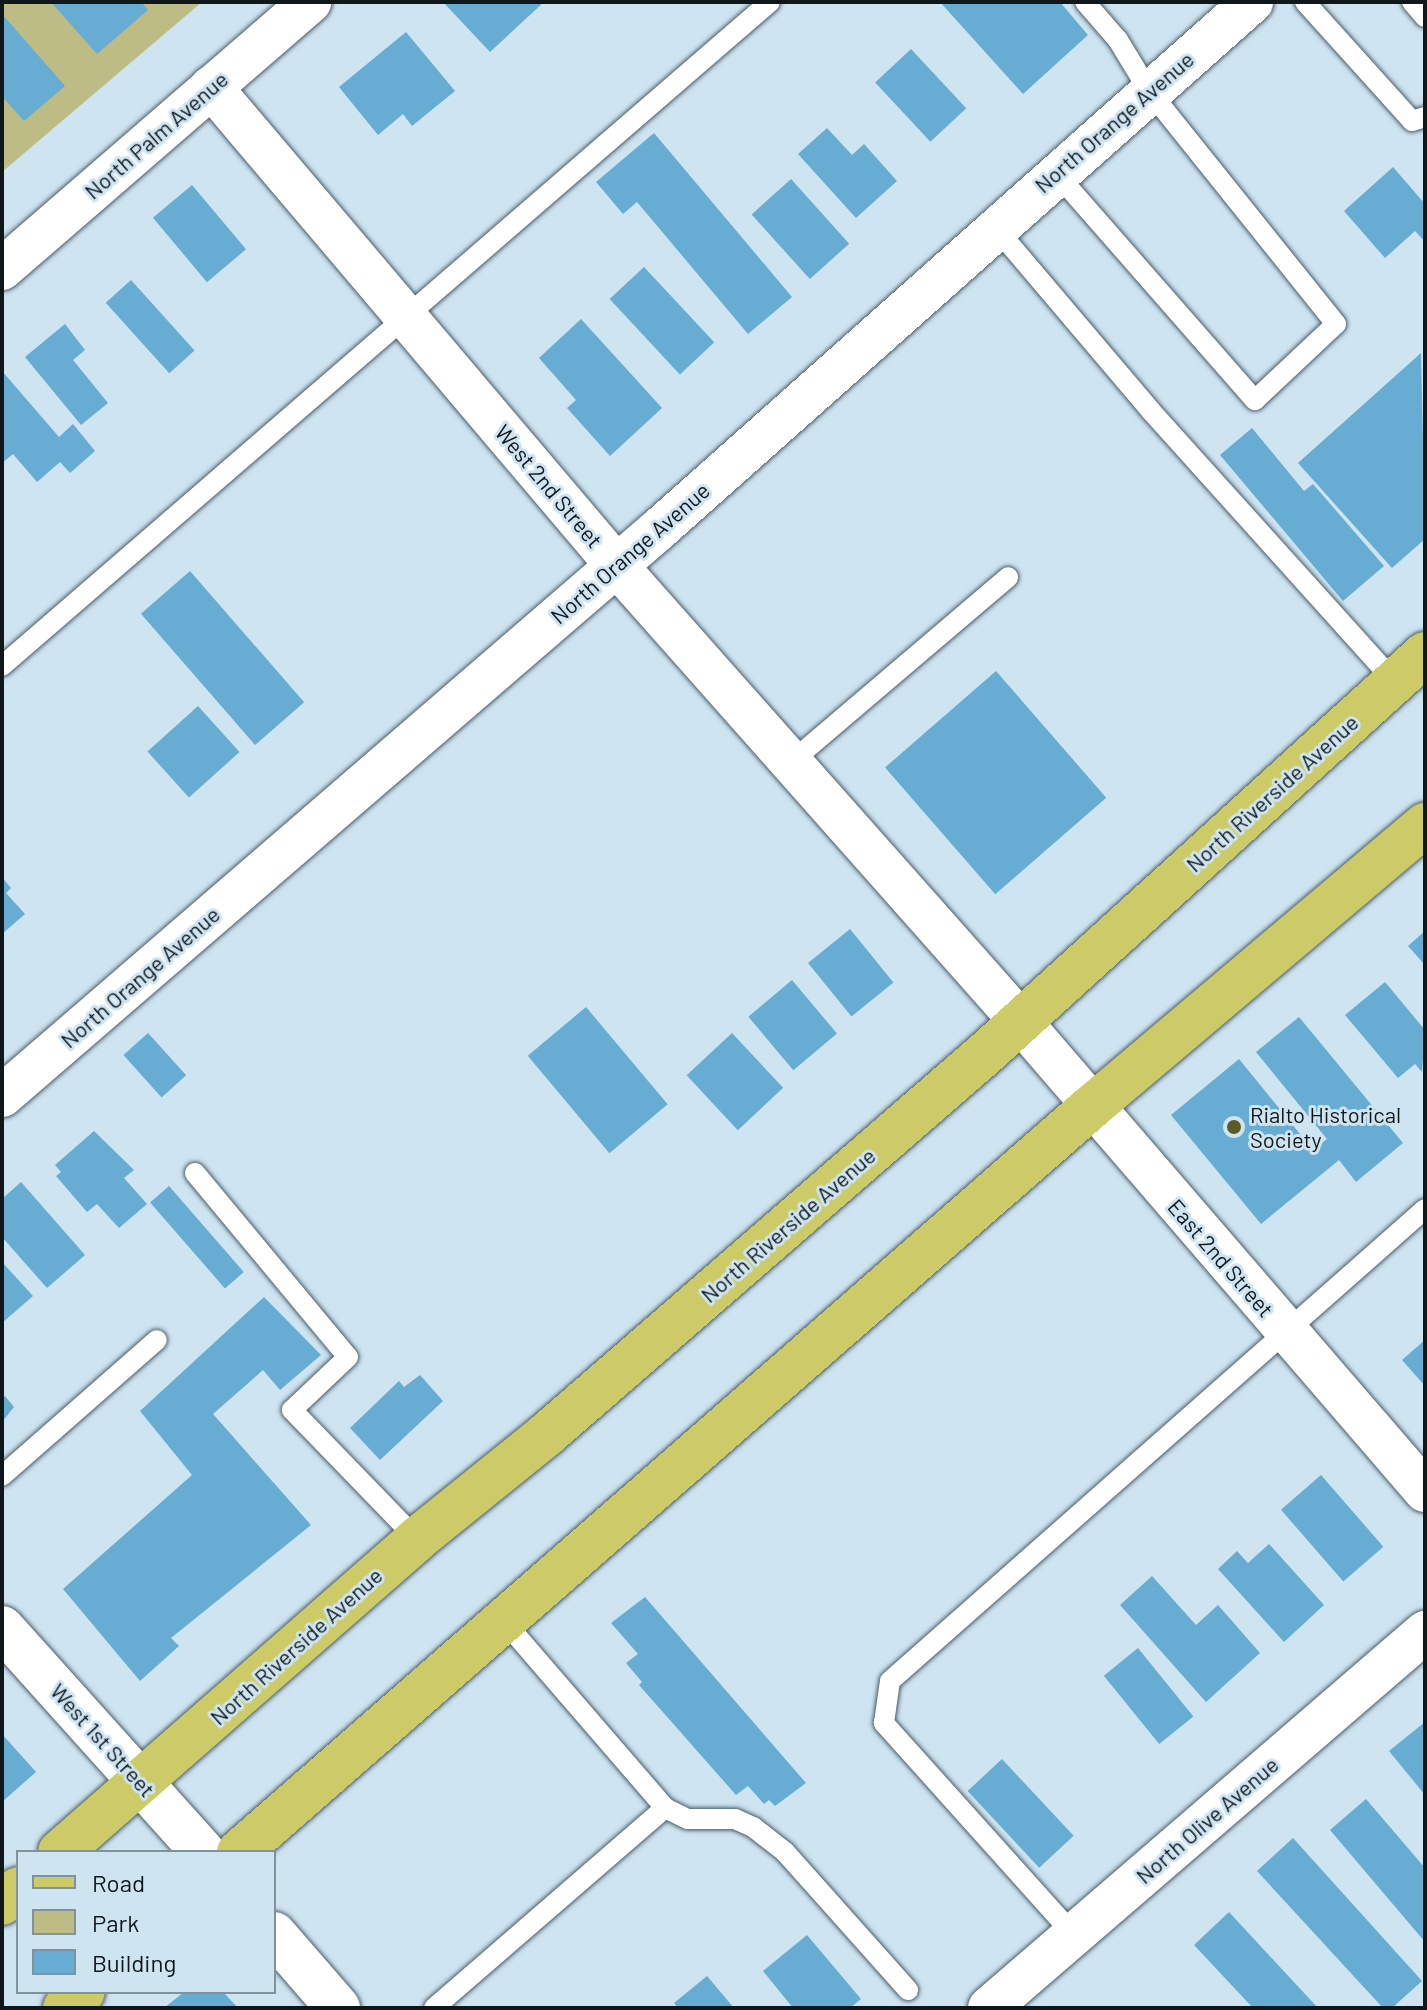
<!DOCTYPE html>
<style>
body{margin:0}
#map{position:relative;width:1427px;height:2010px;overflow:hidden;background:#cee4f1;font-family:Barlow,sans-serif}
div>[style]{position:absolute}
.green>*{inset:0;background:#bcbc84}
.building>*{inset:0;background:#66acd3;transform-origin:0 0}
.roads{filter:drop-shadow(0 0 2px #4a5c68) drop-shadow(0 0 2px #4a5c68)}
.lane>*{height:20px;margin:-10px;padding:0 10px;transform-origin:10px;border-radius:10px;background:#fff}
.street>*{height:42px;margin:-21px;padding:0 21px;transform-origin:21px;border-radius:21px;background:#fff}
.secondary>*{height:44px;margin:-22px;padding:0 22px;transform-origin:22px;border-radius:22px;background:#fff}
.primary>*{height:44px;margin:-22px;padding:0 22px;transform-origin:22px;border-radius:22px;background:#cdcb68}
.dots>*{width:22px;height:22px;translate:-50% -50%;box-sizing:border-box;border:4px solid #cee4f1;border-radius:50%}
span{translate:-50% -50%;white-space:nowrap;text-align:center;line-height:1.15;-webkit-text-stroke:6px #cee4f1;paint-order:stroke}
.street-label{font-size:22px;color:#0f171b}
.poi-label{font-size:22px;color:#0f171b}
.left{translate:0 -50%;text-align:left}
.frame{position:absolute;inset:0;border:4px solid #0f171b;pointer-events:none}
.legend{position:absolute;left:16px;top:1850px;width:260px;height:144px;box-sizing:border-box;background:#cee4f1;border:2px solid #82929b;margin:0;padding:10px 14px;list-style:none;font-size:24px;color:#0f171b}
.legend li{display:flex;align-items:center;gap:16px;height:40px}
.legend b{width:40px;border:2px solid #82929b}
</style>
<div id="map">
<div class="green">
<i style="clip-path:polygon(2px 2px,202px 2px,2px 172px)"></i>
</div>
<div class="building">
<i style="clip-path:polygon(51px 2px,141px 2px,148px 10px,97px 54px)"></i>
<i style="clip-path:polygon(443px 2px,544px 2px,490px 52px)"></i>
<i style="clip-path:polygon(940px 2px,1060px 2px,1088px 35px,1023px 94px)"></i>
<i style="clip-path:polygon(2px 14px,65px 86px,24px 121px,2px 96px)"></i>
<i style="clip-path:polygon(406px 32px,455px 91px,412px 126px,403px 114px,378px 135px,339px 87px)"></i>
<i style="left:911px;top:49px;width:81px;height:49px;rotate:47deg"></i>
<i style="clip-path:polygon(827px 128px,852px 155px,864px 144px,897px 181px,856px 218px,798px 154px)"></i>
<i style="clip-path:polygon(654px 133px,792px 297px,748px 334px,637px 202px,623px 214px,596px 182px)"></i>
<i style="clip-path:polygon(1393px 167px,1425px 204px,1425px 242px,1415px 231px,1385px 258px,1344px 211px)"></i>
<i style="left:791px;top:179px;width:87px;height:53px;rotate:48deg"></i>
<i style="left:192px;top:185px;width:84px;height:51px;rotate:50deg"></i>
<i style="left:644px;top:267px;width:103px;height:47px;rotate:47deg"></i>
<i style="left:131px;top:280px;width:95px;height:34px;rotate:48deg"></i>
<i style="clip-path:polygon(581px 319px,662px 408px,610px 456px,567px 408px,576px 400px,539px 358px)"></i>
<i style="clip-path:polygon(65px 324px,85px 350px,73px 360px,108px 403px,81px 425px,25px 357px)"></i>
<i style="clip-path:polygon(1421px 353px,1425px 539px,1392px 568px,1298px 463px)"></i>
<i style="clip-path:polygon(2px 371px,59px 437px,73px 424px,95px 451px,70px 473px,60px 462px,37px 482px,13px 454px,2px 463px)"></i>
<i style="clip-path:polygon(1252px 428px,1304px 491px,1313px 484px,1384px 566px,1343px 601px,1220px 455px)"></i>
<i style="left:190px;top:571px;width:174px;height:65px;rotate:49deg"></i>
<i style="left:996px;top:671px;width:168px;height:147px;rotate:49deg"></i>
<i style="left:198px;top:706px;width:62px;height:68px;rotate:48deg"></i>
<i style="clip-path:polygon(2px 877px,11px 888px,6px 893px,25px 914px,2px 934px)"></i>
<i style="left:850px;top:929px;width:69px;height:54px;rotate:51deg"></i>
<i style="clip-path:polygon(1425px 931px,1425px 965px,1408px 946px)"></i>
<i style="left:792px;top:980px;width:70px;height:57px;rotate:50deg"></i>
<i style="clip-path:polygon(1385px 982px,1425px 1030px,1422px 1072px,1415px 1064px,1398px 1078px,1345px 1015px)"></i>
<i style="left:586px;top:1007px;width:127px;height:76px;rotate:50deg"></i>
<i style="clip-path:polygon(1299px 1017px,1403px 1143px,1356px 1182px,1339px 1160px,1261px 1224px,1171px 1115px,1239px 1059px,1313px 1150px,1327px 1139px,1256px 1052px)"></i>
<i style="left:148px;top:1033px;width:57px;height:33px;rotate:48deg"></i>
<i style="left:732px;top:1033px;width:75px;height:62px;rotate:47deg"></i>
<i style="clip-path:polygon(94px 1131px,134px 1170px,124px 1178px,147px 1204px,119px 1228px,97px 1204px,87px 1212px,56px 1176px,61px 1172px,55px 1165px)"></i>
<i style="clip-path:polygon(21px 1182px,85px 1255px,47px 1288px,2px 1237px,2px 1199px)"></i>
<i style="left:169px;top:1186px;width:114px;height:25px;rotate:49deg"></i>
<i style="clip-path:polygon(2px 1262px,33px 1296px,2px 1323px)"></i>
<i style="clip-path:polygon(264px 1297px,321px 1355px,280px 1390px,263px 1370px,213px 1414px,311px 1525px,171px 1638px,179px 1646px,140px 1681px,63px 1589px,192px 1475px,140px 1411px)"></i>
<i style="clip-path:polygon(1425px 1340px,1425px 1386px,1402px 1360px)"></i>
<i style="clip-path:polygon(420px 1375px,443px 1401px,380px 1460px,350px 1428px,399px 1381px,404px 1387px)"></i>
<i style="clip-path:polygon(5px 1396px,14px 1407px,2px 1422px,2px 1399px)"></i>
<i style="left:1321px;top:1475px;width:95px;height:53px;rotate:49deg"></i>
<i style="clip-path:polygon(1269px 1544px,1324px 1605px,1284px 1642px,1218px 1569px,1237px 1551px,1248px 1563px)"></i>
<i style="clip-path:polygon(1152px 1576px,1196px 1625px,1218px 1605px,1260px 1653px,1206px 1702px,1120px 1605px)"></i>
<i style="clip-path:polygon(645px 1597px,806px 1783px,775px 1806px,769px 1800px,764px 1804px,748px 1786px,736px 1795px,639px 1685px,642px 1682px,626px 1663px,638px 1654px,611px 1623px)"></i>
<i style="left:1138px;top:1648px;width:88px;height:44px;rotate:51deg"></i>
<i style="clip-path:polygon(1425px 1722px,1425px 1795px,1389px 1751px)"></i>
<i style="clip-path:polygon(2px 1734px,36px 1772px,2px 1802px)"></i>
<i style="left:1002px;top:1759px;width:105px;height:47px;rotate:47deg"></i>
<i style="clip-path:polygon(1366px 1799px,1425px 1868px,1425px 1942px,1330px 1830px)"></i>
<i style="clip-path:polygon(1293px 1838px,1422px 1981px,1392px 2008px,1383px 2008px,1257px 1871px)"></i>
<i style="clip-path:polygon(1229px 1912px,1318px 2008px,1253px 2008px,1194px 1945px)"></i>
<i style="clip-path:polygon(807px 1935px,861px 1999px,850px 2008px,793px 2008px,763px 1971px)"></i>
<i style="clip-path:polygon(707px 1976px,734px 2008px,678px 2008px,674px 2003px)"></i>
<i style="clip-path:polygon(184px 1992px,223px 1992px,238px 2008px,164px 2008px)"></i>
</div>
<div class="roads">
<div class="lane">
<i style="left:1305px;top:2px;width:160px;rotate:48deg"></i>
<i style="left:1412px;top:121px;width:14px;rotate:-17deg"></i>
<i style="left:1412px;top:2px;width:20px;rotate:49deg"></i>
<i style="left:1056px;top:173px;width:302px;rotate:48.8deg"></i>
<i style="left:1255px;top:400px;width:111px;rotate:-43.2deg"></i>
<i style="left:1336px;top:324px;width:299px;rotate:-128.7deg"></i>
<i style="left:1149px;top:91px;width:60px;rotate:-121.3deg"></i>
<i style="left:1118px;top:40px;width:50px;rotate:-131deg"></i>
<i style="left:995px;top:227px;width:241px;rotate:49.7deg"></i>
<i style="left:1151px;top:411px;width:363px;rotate:48deg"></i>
<i style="left:2px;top:666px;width:1015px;rotate:-40.85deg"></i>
<i style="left:791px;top:762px;width:285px;rotate:-40.4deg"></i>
<i style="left:195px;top:1173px;width:239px;rotate:50.3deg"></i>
<i style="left:348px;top:1357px;width:77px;rotate:136.6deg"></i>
<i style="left:292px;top:1410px;width:180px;rotate:45.9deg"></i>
<i style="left:2px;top:1476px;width:206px;rotate:-41.3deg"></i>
<i style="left:503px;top:1620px;width:248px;rotate:49.2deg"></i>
<i style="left:665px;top:1808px;width:25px;rotate:26deg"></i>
<i style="left:688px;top:1819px;width:47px"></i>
<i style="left:735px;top:1819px;width:20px;rotate:24deg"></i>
<i style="left:753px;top:1827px;width:41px;rotate:38deg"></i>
<i style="left:785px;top:1852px;width:185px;rotate:48.3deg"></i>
<i style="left:1074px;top:1935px;width:285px;rotate:-131.9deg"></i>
<i style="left:884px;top:1723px;width:42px;rotate:-81.9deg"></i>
<i style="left:890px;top:1681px;width:713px;rotate:-41.42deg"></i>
<i style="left:434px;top:2008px;width:306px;rotate:-40.9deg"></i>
</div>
<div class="street">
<i style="left:211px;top:87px;width:628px;rotate:49.72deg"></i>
<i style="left:617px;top:566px;width:609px;rotate:48.46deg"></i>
<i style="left:1021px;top:1022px;width:619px;rotate:49.26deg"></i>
<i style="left:2px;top:269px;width:408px;rotate:-40.9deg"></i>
<i style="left:2px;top:1096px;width:866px;rotate:-40.79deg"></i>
<i style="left:658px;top:530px;width:795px;rotate:-41.63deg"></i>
<i style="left:989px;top:2008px;width:576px;rotate:-40.77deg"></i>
</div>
<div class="secondary">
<i style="left:2px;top:1628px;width:301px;rotate:48.1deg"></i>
<i style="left:274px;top:1934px;width:98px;rotate:49.1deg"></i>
</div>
<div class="primary">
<i style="left:60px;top:1852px;width:475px;rotate:-41.2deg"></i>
<i style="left:417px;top:1539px;width:167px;rotate:-38.9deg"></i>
<i style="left:547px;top:1434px;width:583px;rotate:-40.96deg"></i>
<i style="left:987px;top:1052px;width:592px;rotate:-42.26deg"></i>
<i style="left:239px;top:1852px;width:1130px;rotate:-41.16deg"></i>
<i style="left:1090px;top:1108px;width:439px;rotate:-40.2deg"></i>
<i style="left:2px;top:1903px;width:21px;rotate:-41deg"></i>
<i style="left:65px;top:2008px;width:24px;rotate:-42deg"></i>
</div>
</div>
<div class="dots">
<i style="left:1234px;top:1127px;background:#5c5b28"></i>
</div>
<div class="street-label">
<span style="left:1114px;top:122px;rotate:-41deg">North Orange Avenue</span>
<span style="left:156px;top:135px;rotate:-41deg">North Palm Avenue</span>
<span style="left:549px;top:486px;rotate:50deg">West 2nd Street</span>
<span style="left:630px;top:553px;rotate:-41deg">North Orange Avenue</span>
<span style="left:1272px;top:793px;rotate:-42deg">North Riverside Avenue</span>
<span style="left:140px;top:977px;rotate:-41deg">North Orange Avenue</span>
<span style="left:788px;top:1225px;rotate:-41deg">North Riverside Avenue</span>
<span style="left:1221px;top:1258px;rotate:49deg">East 2nd Street</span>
<span style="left:296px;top:1646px;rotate:-42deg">North Riverside Avenue</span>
<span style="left:103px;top:1740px;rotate:48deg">West 1st Street</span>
<span style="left:1207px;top:1820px;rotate:-41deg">North Olive Avenue</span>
</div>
<div class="poi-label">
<span class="left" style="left:1250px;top:1127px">Rialto Historical<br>Society</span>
</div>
<div class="frame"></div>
<ul class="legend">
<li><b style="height:10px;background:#cdcb68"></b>Road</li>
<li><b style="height:22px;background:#bcbc84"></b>Park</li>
<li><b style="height:22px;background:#66acd3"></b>Building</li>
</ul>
</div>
